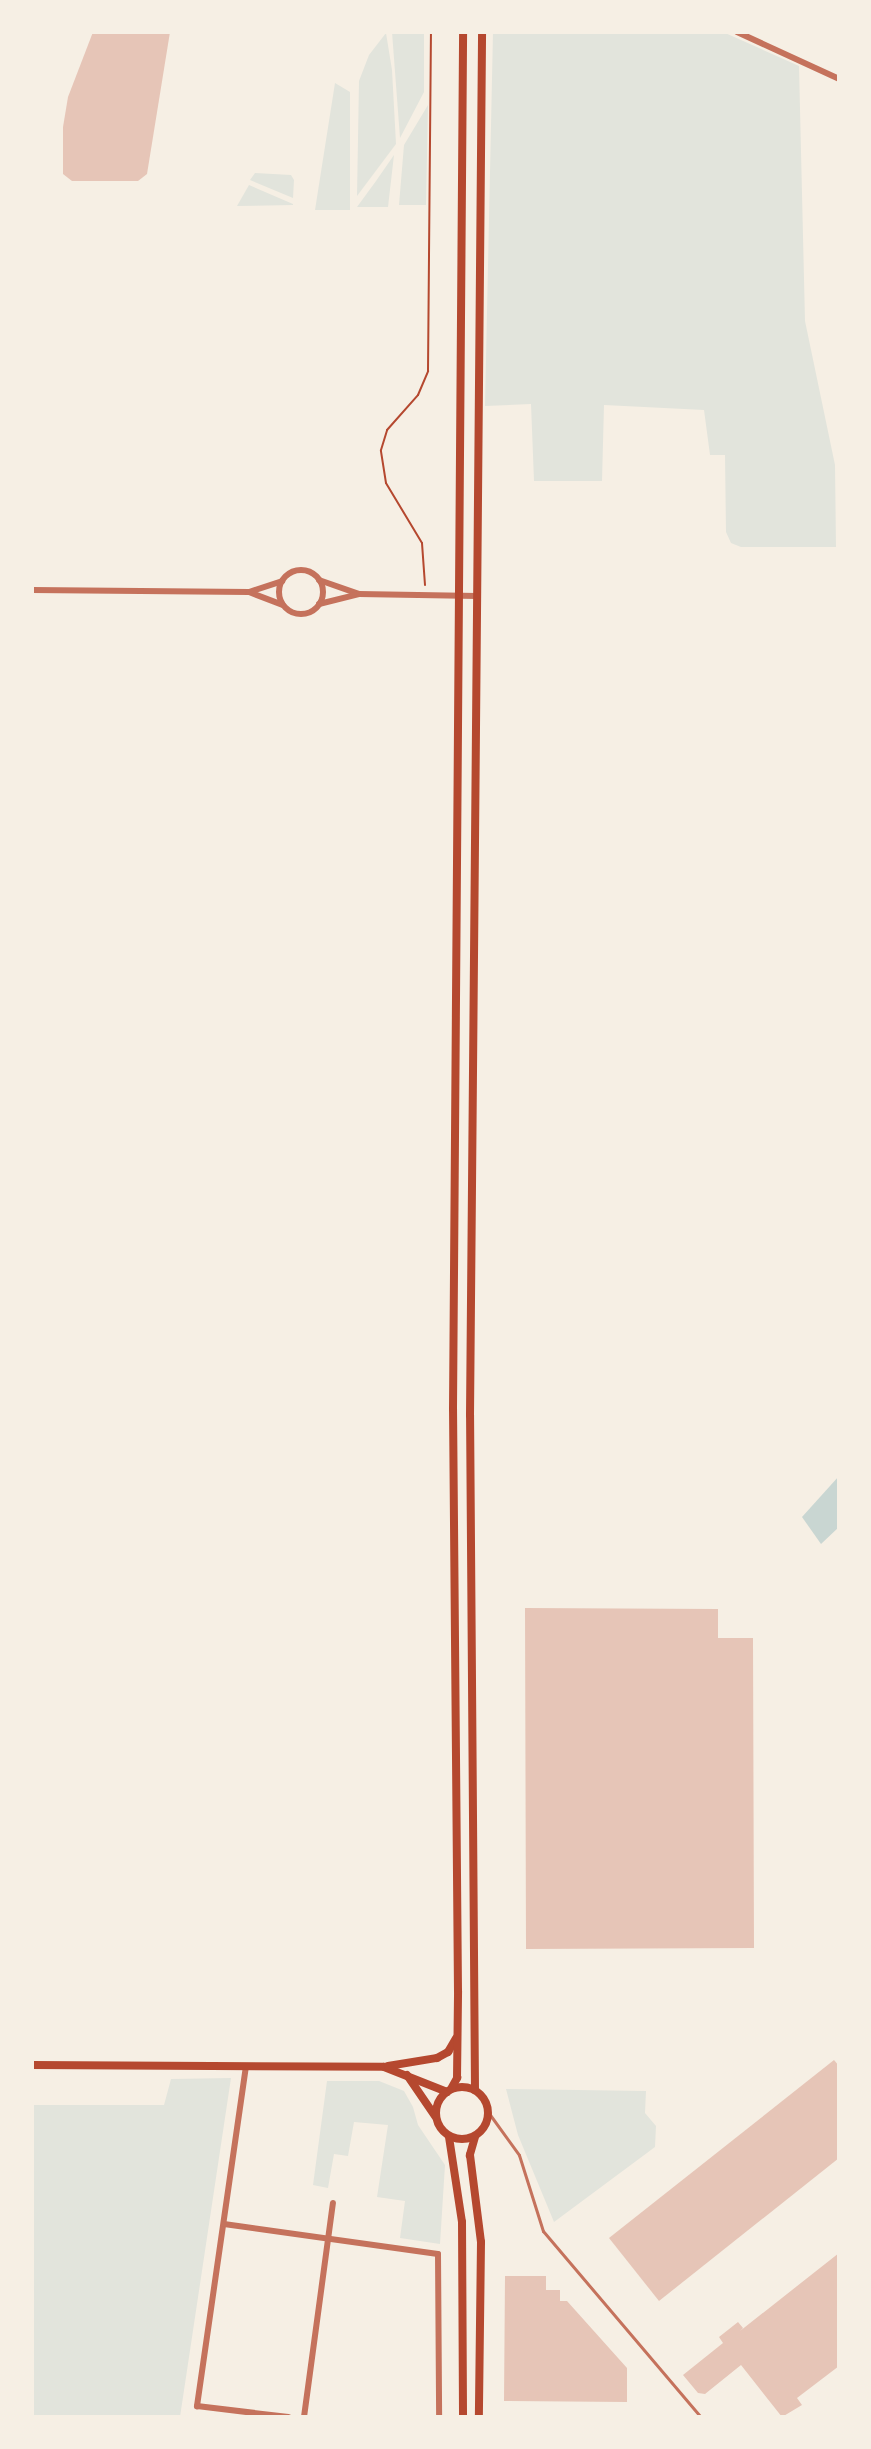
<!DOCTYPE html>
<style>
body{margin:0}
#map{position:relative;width:871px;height:2449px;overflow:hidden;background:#f6efe4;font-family:"PT Sans",sans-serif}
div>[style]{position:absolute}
.green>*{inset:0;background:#e2e4dc}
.water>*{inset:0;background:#c9d6d2}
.building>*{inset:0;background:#e6c5b7}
.path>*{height:2px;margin:-1px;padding:0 1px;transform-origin:1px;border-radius:1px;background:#b5482f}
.service>*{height:3px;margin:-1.5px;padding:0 1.5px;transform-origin:1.5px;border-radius:1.5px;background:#c5725c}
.minor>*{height:6px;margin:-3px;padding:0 3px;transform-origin:3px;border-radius:3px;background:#c5725c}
.minor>.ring{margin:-3px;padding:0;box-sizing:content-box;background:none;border:6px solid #c5725c;border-radius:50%}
.secondary>*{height:8px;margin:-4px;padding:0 4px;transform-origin:4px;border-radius:4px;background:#b5482f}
.secondary>.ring{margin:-4px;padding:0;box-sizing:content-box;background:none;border:8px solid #b5482f;border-radius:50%}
span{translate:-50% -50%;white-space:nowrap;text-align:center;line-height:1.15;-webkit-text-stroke:8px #f6efe4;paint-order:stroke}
.frame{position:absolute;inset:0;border:34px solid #f6efe4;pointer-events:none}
</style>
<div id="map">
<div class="green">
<i style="clip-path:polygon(392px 32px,424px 32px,424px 92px,400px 138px)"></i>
<i style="clip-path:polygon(493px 32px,723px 32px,799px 66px,805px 321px,835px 465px,836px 547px,741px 547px,731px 543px,726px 532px,725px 455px,710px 455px,704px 410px,604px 405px,602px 481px,534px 481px,531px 404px,485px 406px)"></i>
<i style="clip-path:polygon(386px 33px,392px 70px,396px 144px,357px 196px,359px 81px,369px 55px)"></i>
<i style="clip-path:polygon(335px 83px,350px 92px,350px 210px,315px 210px)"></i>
<i style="clip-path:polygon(428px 105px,426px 205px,399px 205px,404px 145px)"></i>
<i style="clip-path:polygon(394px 155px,388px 207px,357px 207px,376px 181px)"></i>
<i style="clip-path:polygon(255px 173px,291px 175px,294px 180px,293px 198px,250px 180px)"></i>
<i style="clip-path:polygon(249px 185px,293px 204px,293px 205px,237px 206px)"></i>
<i style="clip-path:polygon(231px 2078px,180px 2417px,32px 2417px,32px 2105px,164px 2105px,171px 2079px)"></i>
<i style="clip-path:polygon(327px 2081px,379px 2081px,404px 2091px,413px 2107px,418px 2125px,445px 2165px,440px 2244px,400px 2238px,405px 2201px,377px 2197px,388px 2125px,354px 2122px,348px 2156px,334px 2154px,328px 2188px,313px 2185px)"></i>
<i style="clip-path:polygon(506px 2089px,646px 2091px,645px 2113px,656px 2126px,655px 2147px,554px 2222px,518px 2135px)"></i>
</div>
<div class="water">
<i style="clip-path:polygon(839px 1476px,839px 1527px,821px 1544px,802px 1517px)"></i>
</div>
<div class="building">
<i style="clip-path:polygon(93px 32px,170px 32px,147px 174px,138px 181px,72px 181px,63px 174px,63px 127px,68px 97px)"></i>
<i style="clip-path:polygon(525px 1608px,718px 1609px,718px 1638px,753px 1638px,754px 1948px,526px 1949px)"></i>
<i style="clip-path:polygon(834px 2060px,839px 2066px,839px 2158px,659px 2301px,609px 2238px)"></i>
<i style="clip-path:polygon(839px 2253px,839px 2366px,797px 2398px,802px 2405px,782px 2417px,741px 2365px,705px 2394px,698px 2393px,683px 2375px,723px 2343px,719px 2337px,738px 2322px,743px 2328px,740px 2331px)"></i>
<i style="clip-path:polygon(505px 2276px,546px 2276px,546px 2290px,560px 2290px,560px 2301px,567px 2301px,627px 2368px,627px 2402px,504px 2401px)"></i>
</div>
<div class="path">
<i style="left:425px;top:585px;width:42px;rotate:-94.1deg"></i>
<i style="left:422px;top:543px;width:70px;rotate:-121deg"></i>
<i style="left:386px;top:483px;width:33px;rotate:-99deg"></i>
<i style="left:381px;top:450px;width:21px;rotate:-73deg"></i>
<i style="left:387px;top:430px;width:47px;rotate:-48.5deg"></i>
<i style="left:418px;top:395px;width:26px;rotate:-67deg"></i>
<i style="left:428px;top:371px;width:339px;rotate:-89.5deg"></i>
</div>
<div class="service">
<i style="left:488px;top:2112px;width:53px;rotate:54.2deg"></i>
<i style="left:519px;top:2155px;width:80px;rotate:72.5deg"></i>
<i style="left:543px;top:2231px;width:244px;rotate:49.7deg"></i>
</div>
<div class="minor">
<i style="left:737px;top:32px;width:112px;rotate:24.7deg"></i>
<i class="ring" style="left:279px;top:570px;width:38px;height:38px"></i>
<i style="left:319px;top:580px;width:42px;rotate:19.3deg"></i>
<i style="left:32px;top:590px;width:217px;rotate:0.5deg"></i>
<i style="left:249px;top:592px;width:36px;rotate:21deg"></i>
<i style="left:249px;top:592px;width:35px;rotate:-18deg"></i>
<i style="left:319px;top:604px;width:41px;rotate:-14deg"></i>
<i style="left:359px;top:594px;width:118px;rotate:1deg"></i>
<i style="left:246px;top:2066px;width:344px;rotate:98.2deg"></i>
<i style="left:197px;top:2406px;width:92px;rotate:6.9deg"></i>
<i style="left:224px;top:2224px;width:216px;rotate:8deg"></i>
<i style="left:438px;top:2254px;width:163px;rotate:89.6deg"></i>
<i style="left:304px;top:2417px;width:216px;rotate:-82.3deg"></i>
</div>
<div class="secondary">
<i style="left:32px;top:2065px;width:352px;rotate:0.3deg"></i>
<i style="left:384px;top:2067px;width:68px;rotate:21.6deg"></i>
<i style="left:388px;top:2066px;width:50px;rotate:-9.3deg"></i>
<i style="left:437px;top:2058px;width:13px;rotate:-29deg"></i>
<i style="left:448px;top:2052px;width:16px;rotate:-60deg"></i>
<i style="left:407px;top:2075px;width:50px;rotate:55.7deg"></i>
<i class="ring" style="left:436px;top:2087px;width:44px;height:44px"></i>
<i style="left:451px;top:2089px;width:13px;rotate:-61deg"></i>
<i style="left:457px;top:2078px;width:87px;rotate:-89.3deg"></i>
<i style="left:458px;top:1991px;width:582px;rotate:-90.49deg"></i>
<i style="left:453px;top:1409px;width:1377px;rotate:-89.58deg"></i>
<i style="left:475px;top:2090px;width:675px;rotate:-90.42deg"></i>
<i style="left:470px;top:1415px;width:1383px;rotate:-89.5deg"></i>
<i style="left:449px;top:2137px;width:86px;rotate:81.3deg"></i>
<i style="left:462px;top:2222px;width:195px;rotate:89.7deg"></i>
<i style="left:475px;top:2137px;width:19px;rotate:106deg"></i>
<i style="left:470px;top:2155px;width:88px;rotate:82.8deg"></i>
<i style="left:481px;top:2242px;width:175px;rotate:90.7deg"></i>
</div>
<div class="frame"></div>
</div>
